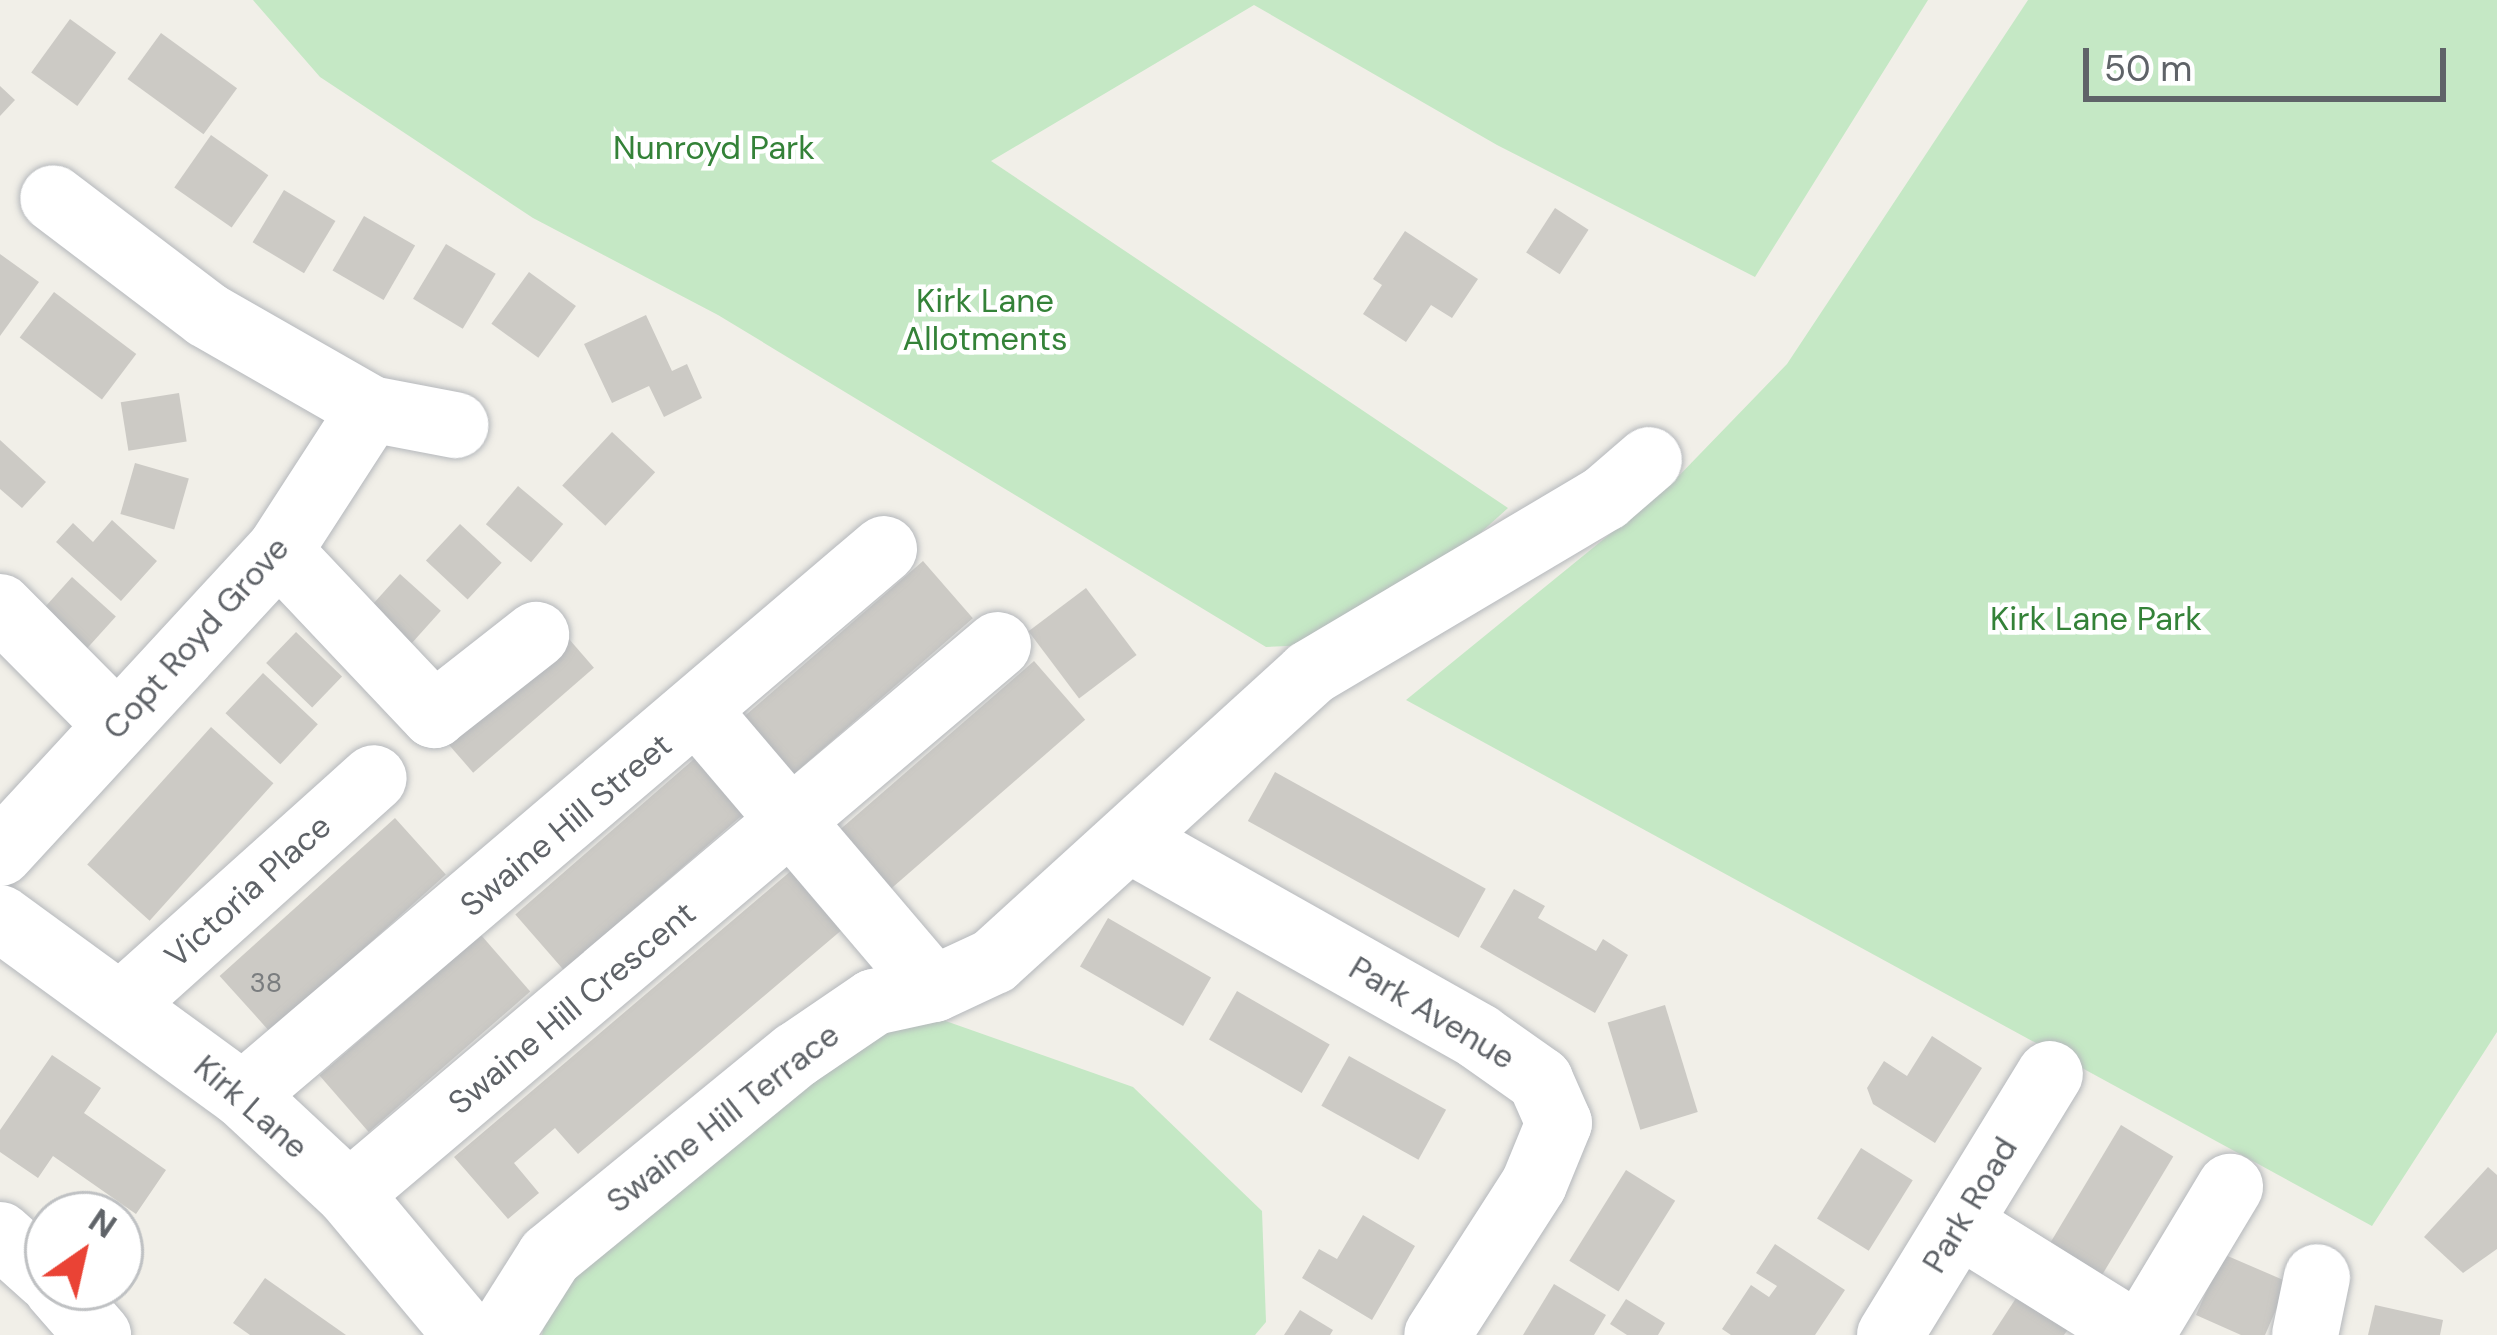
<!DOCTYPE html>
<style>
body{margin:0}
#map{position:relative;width:2497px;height:1335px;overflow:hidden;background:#f1efe8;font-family:"DM Sans",sans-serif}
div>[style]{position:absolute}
.green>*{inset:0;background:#c5e8c5}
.building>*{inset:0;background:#cccac5;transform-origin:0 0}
.roads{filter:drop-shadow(0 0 3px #b5b8bc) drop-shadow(0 0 3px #b5b8bc)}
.minor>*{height:66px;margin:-33px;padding:0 33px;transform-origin:33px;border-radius:33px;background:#fff}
span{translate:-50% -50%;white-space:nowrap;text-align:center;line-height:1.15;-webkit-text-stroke:9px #fff;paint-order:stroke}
.number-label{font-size:27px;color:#7a7d7f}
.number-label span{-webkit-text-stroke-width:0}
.park-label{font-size:33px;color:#348238}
.street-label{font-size:33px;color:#5f6368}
.north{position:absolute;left:24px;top:1191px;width:120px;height:120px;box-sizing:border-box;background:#fff;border:3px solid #bfc1c3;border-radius:50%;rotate:34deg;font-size:33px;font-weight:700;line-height:48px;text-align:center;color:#5f6368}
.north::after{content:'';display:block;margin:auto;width:42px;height:54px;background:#ea4335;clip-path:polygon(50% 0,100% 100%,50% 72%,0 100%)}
.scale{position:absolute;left:2083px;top:48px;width:363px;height:54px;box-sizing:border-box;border:6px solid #5f6368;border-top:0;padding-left:15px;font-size:36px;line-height:42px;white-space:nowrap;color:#5f6368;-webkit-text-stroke:9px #fff;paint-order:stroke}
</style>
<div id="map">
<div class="green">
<i style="clip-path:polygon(253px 0,1928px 0,1755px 277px,1497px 145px,1254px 5px,991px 161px,1508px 508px,1358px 643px,1266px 647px,718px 315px,533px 218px,320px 77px)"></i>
<i style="clip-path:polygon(2028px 0,2497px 0,2497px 1032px,2372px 1226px,1406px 700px,1669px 486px,1787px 364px)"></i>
<i style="clip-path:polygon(940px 1019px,1133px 1087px,1262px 1211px,1266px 1322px,1255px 1335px,542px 1335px,556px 1271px,883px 1023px)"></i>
</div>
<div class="building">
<i style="left:70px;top:19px;width:57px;height:66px;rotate:36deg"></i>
<i style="left:161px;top:33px;width:94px;height:57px;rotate:36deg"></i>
<i style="clip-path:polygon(0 86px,15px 100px,0 116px)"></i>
<i style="left:211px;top:135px;width:70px;height:64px;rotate:35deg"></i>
<i style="left:284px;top:190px;width:60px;height:61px;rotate:31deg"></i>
<i style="left:1555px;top:208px;width:40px;height:53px;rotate:33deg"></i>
<i style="left:364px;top:216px;width:59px;height:63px;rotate:30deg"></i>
<i style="clip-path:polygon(1405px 231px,1478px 279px,1452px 318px,1431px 305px,1406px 342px,1363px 314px,1382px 285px,1373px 279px)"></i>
<i style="left:446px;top:244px;width:58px;height:64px;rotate:31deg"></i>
<i style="clip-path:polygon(0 254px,39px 282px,0 336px)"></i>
<i style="left:529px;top:272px;width:58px;height:64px;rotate:36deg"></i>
<i style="left:54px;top:292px;width:103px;height:57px;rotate:37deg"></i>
<i style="clip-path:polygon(646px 315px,672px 371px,687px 364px,702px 398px,664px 417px,649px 386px,612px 403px,584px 344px)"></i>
<i style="left:179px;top:393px;width:49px;height:59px;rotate:81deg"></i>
<i style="left:612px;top:432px;width:59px;height:73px;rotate:43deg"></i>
<i style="clip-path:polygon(0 440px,46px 482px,22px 508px,0 489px)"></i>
<i style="left:135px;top:463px;width:56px;height:53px;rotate:16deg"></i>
<i style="left:518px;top:486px;width:59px;height:50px;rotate:40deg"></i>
<i style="clip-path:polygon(112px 520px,157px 561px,121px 601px,56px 542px,73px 523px,93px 542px)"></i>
<i style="left:460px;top:524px;width:57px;height:50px;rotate:43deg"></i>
<i style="left:923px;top:561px;width:76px;height:246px;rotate:49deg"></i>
<i style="left:400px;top:574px;width:55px;height:53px;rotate:42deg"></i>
<i style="left:72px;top:577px;width:59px;height:52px;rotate:42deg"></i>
<i style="left:1086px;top:588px;width:84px;height:72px;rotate:53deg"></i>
<i style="left:296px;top:632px;width:64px;height:43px;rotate:44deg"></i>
<i style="left:569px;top:639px;width:38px;height:160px;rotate:49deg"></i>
<i style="left:1034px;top:661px;width:78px;height:257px;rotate:49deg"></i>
<i style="left:263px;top:673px;width:75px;height:55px;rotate:43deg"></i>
<i style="left:211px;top:727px;width:84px;height:185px;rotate:42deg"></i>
<i style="left:701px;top:753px;width:74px;height:246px;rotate:49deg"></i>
<i style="left:1275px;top:772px;width:241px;height:56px;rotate:29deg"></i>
<i style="left:395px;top:818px;width:76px;height:236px;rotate:48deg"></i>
<i style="clip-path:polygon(792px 870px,857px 917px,578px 1154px,555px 1128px,514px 1163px,539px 1193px,508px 1219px,454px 1157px)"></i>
<i style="clip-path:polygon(1514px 889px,1545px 906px,1538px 918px,1596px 951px,1603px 939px,1628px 955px,1595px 1013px,1480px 947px)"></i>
<i style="left:1108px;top:918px;width:119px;height:56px;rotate:30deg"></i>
<i style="left:481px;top:935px;width:75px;height:214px;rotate:49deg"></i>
<i style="left:1237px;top:991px;width:107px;height:56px;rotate:30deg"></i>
<i style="left:1665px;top:1005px;width:112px;height:60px;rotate:73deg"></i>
<i style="clip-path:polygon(1932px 1036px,1982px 1068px,1935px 1143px,1873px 1104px,1867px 1088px,1884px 1061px,1907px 1076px)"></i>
<i style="clip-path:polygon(52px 1055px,101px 1088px,84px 1113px,166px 1170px,136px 1214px,53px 1156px,38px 1178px,0 1152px,0 1130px)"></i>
<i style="left:1349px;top:1056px;width:111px;height:57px;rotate:29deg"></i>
<i style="left:2121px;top:1125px;width:61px;height:153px;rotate:31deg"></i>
<i style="left:1861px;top:1148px;width:61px;height:83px;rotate:32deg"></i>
<i style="clip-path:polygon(2488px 1167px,2497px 1175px,2497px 1249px,2463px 1273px,2424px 1237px)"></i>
<i style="left:1626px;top:1170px;width:58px;height:107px;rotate:32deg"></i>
<i style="clip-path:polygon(1363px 1215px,1415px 1246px,1372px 1320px,1302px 1278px,1319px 1249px,1337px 1259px)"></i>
<i style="clip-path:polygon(1775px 1244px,1845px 1290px,1815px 1335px,1731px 1335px,1722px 1329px,1751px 1285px,1769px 1297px,1777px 1286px,1756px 1273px)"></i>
<i style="clip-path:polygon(2223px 1254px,2288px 1282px,2265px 1335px,2241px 1335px,2196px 1315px)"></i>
<i style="clip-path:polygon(265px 1278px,346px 1335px,250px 1335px,233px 1323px)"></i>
<i style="clip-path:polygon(1554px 1284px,1606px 1315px,1594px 1335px,1523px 1335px)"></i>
<i style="clip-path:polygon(2020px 1292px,2071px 1325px,2064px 1335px,1992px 1335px)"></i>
<i style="clip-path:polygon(1626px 1299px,1665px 1323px,1658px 1335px,1627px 1335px,1610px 1324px)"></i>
<i style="clip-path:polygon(2375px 1305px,2443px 1320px,2440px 1335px,2368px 1335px)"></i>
<i style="clip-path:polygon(1300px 1310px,1333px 1330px,1330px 1335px,1284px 1335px)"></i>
</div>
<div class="roads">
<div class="minor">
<i style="left:371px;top:409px;width:86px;rotate:10.8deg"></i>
<i style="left:279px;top:551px;width:226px;rotate:46.6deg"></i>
<i style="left:434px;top:715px;width:130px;rotate:-38.1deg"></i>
<i style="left:0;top:607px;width:166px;rotate:45.2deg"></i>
<i style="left:699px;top:713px;width:362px;rotate:49.6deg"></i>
<i style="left:1130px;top:840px;width:401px;rotate:29.4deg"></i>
<i style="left:1479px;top:1037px;width:75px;rotate:35.2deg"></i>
<i style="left:1540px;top:1080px;width:47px;rotate:66.2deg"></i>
<i style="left:1559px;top:1123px;width:66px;rotate:112.3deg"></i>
<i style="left:1534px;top:1184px;width:179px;rotate:122.7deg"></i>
<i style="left:0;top:853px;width:411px;rotate:-47.3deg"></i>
<i style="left:279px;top:551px;width:169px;rotate:-57.1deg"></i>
<i style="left:371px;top:409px;width:189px;rotate:-150.2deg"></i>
<i style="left:207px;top:315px;width:193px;rotate:-142.8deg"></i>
<i style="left:0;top:918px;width:301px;rotate:36.1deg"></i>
<i style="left:243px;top:1095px;width:145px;rotate:43deg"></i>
<i style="left:349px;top:1194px;width:184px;rotate:50.1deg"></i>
<i style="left:122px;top:1004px;width:338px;rotate:-41.9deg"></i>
<i style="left:243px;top:1095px;width:842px;rotate:-40.42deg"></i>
<i style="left:349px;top:1194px;width:850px;rotate:-40.23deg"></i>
<i style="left:1959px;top:1224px;width:210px;rotate:31.9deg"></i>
<i style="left:0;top:1235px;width:64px;rotate:41.9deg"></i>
<i style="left:56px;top:1287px;width:64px;rotate:48.8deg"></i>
<i style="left:500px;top:1335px;width:93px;rotate:-57.7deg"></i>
<i style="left:550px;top:1256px;width:318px;rotate:-39.3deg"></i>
<i style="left:796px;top:1055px;width:94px;rotate:-34.2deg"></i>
<i style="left:874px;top:1002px;width:61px;rotate:-12.2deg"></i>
<i style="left:934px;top:989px;width:66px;rotate:-25deg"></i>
<i style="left:994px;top:961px;width:428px;rotate:-42.3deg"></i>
<i style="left:1310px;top:673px;width:343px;rotate:-30.7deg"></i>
<i style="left:1605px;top:498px;width:58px;rotate:-40.8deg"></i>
<i style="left:1890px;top:1335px;width:306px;rotate:-58.5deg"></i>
<i style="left:2141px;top:1335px;width:173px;rotate:-59deg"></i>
<i style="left:2305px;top:1335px;width:59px;rotate:-78.3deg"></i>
</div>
</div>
<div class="number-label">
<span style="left:266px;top:983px">38</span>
</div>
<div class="park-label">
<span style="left:714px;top:148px">Nunroyd Park</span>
<span style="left:985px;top:320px">Kirk Lane<br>Allotments</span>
<span style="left:2096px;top:619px">Kirk Lane Park</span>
</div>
<div class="street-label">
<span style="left:196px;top:638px;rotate:-48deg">Copt Royd Grove</span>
<span style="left:566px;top:825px;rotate:-40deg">Swaine Hill Street</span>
<span style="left:248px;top:891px;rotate:-42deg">Victoria Place</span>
<span style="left:572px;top:1008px;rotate:-40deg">Swaine Hill Crescent</span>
<span style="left:1432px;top:1013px;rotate:31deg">Park Avenue</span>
<span style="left:251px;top:1107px;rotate:41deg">Kirk Lane</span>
<span style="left:723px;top:1118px;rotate:-38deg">Swaine Hill Terrace</span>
<span style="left:1970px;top:1205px;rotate:-59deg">Park Road</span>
</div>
<div class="north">N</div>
<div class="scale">50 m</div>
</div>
